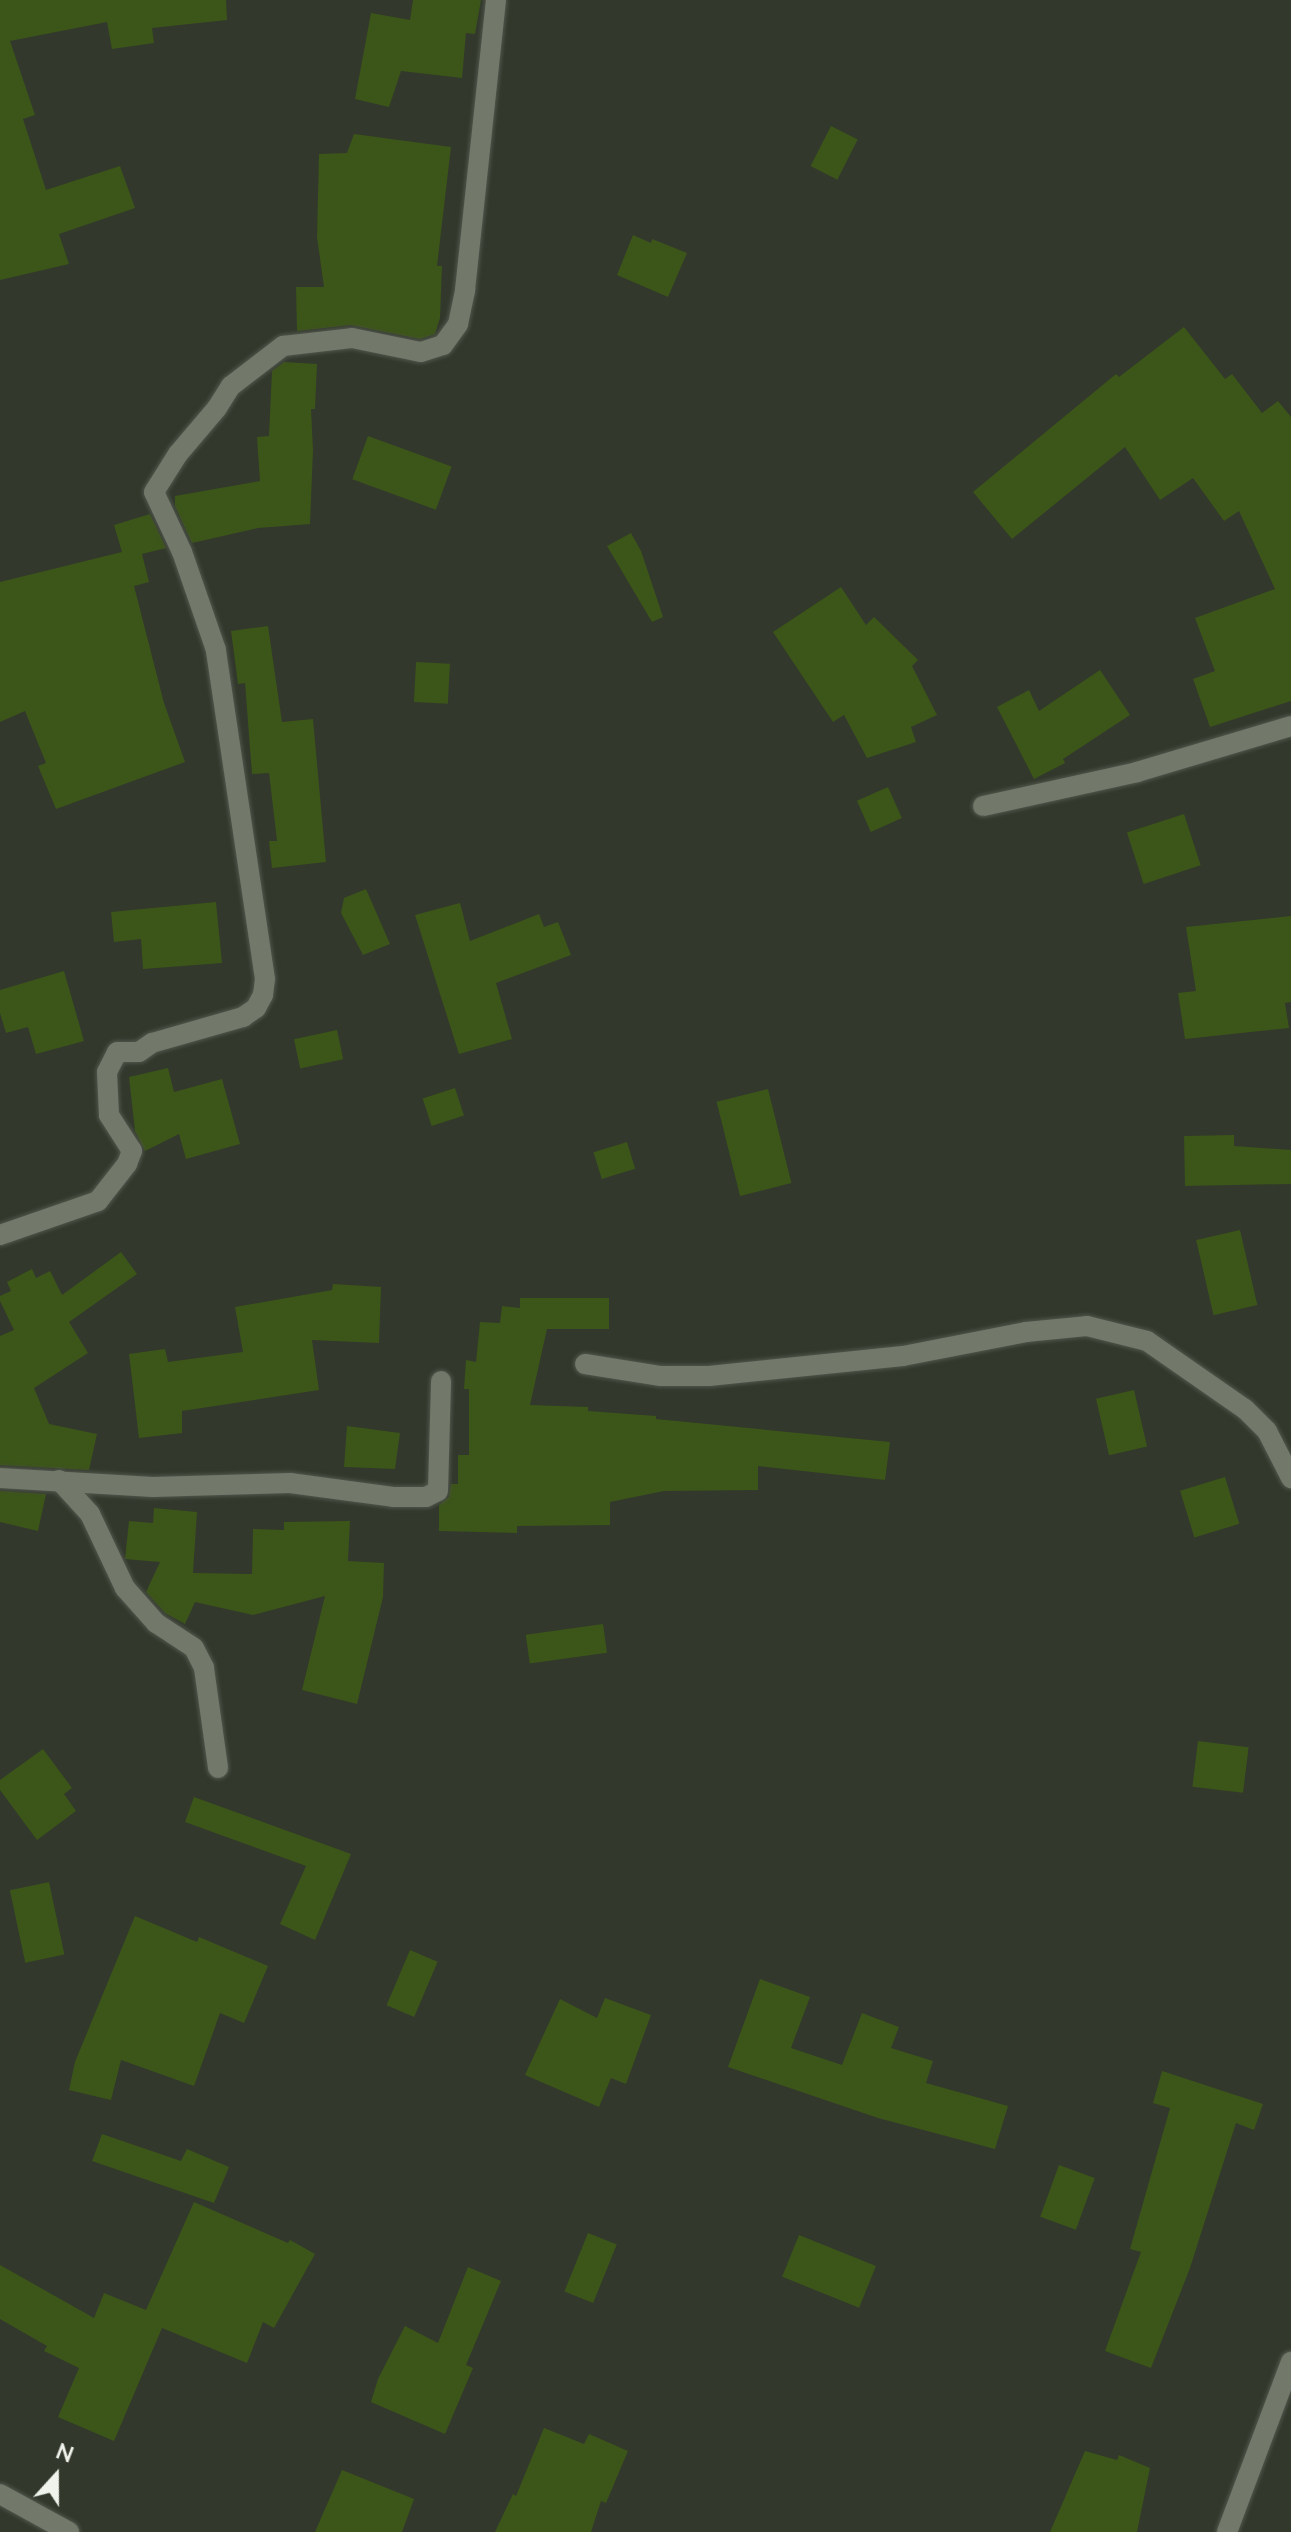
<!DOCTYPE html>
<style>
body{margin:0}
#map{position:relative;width:1291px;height:2532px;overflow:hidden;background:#32382c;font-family:"Nunito Sans",sans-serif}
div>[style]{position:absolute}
.building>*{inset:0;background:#3c5519;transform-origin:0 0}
.roads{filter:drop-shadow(0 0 2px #51564c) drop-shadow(0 0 2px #51564c)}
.minor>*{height:20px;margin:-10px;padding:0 10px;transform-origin:10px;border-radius:10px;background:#72796b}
span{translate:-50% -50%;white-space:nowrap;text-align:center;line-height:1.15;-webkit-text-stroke:8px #32382c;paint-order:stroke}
.north{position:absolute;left:16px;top:2436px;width:80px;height:80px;-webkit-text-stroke:6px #32382c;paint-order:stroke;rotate:21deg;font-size:22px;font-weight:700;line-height:32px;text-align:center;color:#eff3eb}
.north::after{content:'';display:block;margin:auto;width:28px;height:36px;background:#eff3eb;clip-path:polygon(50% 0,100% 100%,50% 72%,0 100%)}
</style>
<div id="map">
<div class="building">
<i style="clip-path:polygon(0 0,226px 0,227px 20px,152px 28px,154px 43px,112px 49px,107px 22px,10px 41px,35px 115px,23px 119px,46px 190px,120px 166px,135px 208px,59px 234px,69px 264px,0 280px)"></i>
<i style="clip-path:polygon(413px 0,481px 0,475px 34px,466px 33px,462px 78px,401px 71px,389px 107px,355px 99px,371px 13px,410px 20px)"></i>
<i style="left:831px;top:126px;width:30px;height:45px;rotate:27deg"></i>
<i style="clip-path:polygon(354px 134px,451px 147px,437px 266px,442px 266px,440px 318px,435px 334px,420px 339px,351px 325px,297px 331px,296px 287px,324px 287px,317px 237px,319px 154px,347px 153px)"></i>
<i style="clip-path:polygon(633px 235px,651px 243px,652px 239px,687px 253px,668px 297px,617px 275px)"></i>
<i style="clip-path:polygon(1184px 327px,1225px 379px,1232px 374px,1262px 413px,1278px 401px,1291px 417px,1291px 701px,1210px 727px,1193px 679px,1215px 671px,1195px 618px,1275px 589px,1239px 511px,1224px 521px,1193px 478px,1160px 500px,1125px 447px,1012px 539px,973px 492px,1116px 374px,1119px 377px)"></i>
<i style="clip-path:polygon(284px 362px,317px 364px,315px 409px,311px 409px,313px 450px,310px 524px,258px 528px,192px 543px,175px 506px,175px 496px,260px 481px,257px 437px,269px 436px,272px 371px)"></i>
<i style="left:368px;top:436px;width:89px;height:46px;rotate:20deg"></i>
<i style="clip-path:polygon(150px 514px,166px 548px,142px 554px,149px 582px,134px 586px,164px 703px,185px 762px,56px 809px,38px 766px,46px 763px,25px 711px,0 722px,0 582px,122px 552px,114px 525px)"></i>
<i style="clip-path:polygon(631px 533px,641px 551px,663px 617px,652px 622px,607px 546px)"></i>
<i style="clip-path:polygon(841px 587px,866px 625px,874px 617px,918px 660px,912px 666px,937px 715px,911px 727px,916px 742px,867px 758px,844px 715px,833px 722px,773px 632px)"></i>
<i style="clip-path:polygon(268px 626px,282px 722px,313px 719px,326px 862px,272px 868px,269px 841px,277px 841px,269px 773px,252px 774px,245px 683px,238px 684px,231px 631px)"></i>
<i style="left:416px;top:662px;width:34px;height:40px;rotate:3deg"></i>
<i style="clip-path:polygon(1100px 670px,1130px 715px,1063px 759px,1065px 763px,1034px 779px,997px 707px,1029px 690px,1039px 711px)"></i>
<i style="left:888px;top:787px;width:34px;height:34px;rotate:66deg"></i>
<i style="left:1184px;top:814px;width:54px;height:60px;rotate:72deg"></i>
<i style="clip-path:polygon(366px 889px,390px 944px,363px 955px,341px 913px,344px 898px)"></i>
<i style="clip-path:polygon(216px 902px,222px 963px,143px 969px,141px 939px,114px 942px,111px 912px)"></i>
<i style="clip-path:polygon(460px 903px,470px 941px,539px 914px,544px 927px,558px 922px,571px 955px,496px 983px,512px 1039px,459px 1054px,415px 915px)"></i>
<i style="clip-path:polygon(1291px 916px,1291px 1002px,1285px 1003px,1289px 1028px,1185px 1039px,1178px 993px,1196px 991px,1186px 927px)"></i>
<i style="clip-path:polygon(64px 971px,84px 1041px,36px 1054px,28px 1027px,6px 1033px,0 1013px,0 990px)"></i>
<i style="left:337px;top:1030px;width:30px;height:44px;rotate:78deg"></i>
<i style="clip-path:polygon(168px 1068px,174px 1092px,222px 1079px,240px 1144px,186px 1159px,179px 1134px,145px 1151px,135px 1131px,129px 1077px)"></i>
<i style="left:455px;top:1088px;width:29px;height:34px;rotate:72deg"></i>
<i style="left:768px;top:1089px;width:97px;height:53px;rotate:76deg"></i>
<i style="clip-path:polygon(1234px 1135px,1234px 1146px,1291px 1150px,1291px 1184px,1185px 1186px,1184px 1136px)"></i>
<i style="left:627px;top:1142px;width:28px;height:35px;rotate:73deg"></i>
<i style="left:1240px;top:1230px;width:77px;height:45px;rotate:77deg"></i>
<i style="clip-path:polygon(121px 1252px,137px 1274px,69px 1322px,88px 1353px,34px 1388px,49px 1424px,97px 1434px,89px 1470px,0 1465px,0 1336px,14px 1330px,0 1301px,0 1296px,11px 1291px,7px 1282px,32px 1269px,36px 1278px,50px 1271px,62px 1295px)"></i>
<i style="clip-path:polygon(333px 1284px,381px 1287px,379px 1343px,312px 1340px,319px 1390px,182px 1411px,182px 1433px,139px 1438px,129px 1354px,165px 1349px,168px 1362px,243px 1352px,235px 1307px,332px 1290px)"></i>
<i style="clip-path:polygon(520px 1298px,609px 1298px,609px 1329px,547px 1329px,530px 1405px,588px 1407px,588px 1411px,656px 1416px,656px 1419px,890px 1442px,885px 1480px,758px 1466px,758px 1490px,664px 1491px,610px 1502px,610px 1525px,517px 1526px,517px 1533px,439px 1531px,439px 1505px,449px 1497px,451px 1484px,458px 1484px,458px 1455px,469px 1455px,469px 1389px,464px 1389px,466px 1360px,476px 1362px,480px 1322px,500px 1323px,502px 1306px,520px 1308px)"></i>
<i style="left:1134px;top:1390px;width:58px;height:39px;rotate:77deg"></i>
<i style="clip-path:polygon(347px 1426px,400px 1433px,395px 1469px,344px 1467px)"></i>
<i style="left:1225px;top:1477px;width:49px;height:47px;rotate:73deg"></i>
<i style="clip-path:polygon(0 1491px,46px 1494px,38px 1531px,0 1522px)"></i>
<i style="clip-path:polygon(154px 1508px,197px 1512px,193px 1573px,252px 1574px,253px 1529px,284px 1530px,284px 1522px,350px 1521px,348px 1561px,384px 1563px,383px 1597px,357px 1704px,302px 1690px,325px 1596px,253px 1615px,195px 1602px,185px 1624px,165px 1613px,146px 1592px,160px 1562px,125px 1559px,129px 1521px,153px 1523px)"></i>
<i style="left:603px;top:1624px;width:29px;height:78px;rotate:82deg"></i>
<i style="left:1198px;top:1741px;width:51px;height:46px;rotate:7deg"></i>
<i style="clip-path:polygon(43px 1749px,72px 1788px,64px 1794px,76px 1811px,37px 1840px,0 1790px,0 1780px)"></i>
<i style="clip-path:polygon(194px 1797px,351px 1854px,315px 1940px,280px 1924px,306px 1866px,185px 1822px)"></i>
<i style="left:49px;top:1882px;width:74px;height:40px;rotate:78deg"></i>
<i style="clip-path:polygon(135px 1916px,197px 1942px,199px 1937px,268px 1966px,244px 2023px,220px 2013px,194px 2086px,121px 2060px,111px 2100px,69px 2090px,75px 2062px)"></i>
<i style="left:410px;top:1950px;width:30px;height:60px;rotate:23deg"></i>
<i style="clip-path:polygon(760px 1979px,810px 1997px,791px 2048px,842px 2065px,862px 2013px,899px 2027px,891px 2048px,933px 2061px,926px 2083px,1008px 2106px,995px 2149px,878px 2118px,728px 2067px)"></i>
<i style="clip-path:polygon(605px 1998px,651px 2015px,626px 2084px,611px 2078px,599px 2107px,525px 2075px,560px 1999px,597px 2018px)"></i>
<i style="clip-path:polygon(1162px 2071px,1263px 2104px,1254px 2130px,1236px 2123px,1190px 2268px,1151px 2368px,1105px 2351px,1141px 2252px,1130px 2249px,1170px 2108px,1153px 2103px)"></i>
<i style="clip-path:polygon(102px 2134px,181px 2161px,187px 2149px,229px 2167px,214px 2203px,92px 2161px)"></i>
<i style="left:1059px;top:2165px;width:38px;height:55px;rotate:20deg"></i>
<i style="clip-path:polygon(194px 2202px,288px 2243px,290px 2240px,315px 2254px,274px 2328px,263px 2322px,247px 2363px,162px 2328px,114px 2441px,58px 2417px,79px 2368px,44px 2351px,47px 2346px,0 2319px,0 2265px,94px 2318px,104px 2293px,146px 2310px)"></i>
<i style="left:588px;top:2233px;width:31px;height:63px;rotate:22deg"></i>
<i style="left:799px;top:2235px;width:83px;height:45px;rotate:22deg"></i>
<i style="clip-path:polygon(468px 2267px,501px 2281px,466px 2365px,473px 2368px,445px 2434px,371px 2402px,378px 2379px,405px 2326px,438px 2343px)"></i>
<i style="clip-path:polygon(544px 2428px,584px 2444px,589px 2434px,628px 2451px,606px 2503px,601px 2501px,591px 2532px,495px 2532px,513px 2494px,516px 2496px)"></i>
<i style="clip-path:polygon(1085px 2451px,1117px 2460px,1119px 2455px,1150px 2468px,1137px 2532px,1050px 2532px)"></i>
<i style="clip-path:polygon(342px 2470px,414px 2499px,402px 2532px,315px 2532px)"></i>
</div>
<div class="roads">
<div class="minor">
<i style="left:983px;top:806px;width:158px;rotate:-12.4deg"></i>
<i style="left:1137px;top:772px;width:161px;rotate:-16.6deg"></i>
<i style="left:0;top:1235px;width:104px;rotate:-19.1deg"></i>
<i style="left:98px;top:1201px;width:47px;rotate:-51.9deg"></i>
<i style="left:127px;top:1164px;width:14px;rotate:-69deg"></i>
<i style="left:132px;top:1151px;width:43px;rotate:-122.6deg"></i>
<i style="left:109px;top:1115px;width:43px;rotate:-92.7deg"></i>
<i style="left:107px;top:1072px;width:22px;rotate:-63deg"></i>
<i style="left:117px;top:1052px;width:22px"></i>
<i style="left:139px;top:1052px;width:16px;rotate:-35deg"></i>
<i style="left:152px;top:1043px;width:95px;rotate:-15.9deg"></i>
<i style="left:243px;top:1017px;width:16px;rotate:-35deg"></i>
<i style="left:256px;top:1008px;width:15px;rotate:-62deg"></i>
<i style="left:263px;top:995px;width:16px;rotate:-83deg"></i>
<i style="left:265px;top:979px;width:333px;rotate:-98.5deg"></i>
<i style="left:216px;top:650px;width:104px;rotate:-109.1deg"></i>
<i style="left:182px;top:552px;width:66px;rotate:-115deg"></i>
<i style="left:154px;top:492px;width:45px;rotate:-57.7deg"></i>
<i style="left:178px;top:454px;width:60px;rotate:-49.7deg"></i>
<i style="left:217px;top:408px;width:26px;rotate:-58deg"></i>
<i style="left:231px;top:386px;width:66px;rotate:-37.6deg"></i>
<i style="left:283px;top:346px;width:69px;rotate:-6.6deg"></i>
<i style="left:352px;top:338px;width:70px;rotate:11.5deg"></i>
<i style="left:421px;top:352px;width:23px;rotate:-18deg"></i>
<i style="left:443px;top:345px;width:26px;rotate:-54deg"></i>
<i style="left:458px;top:324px;width:35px;rotate:-78deg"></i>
<i style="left:465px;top:290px;width:292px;rotate:-83.9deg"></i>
<i style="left:585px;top:1364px;width:77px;rotate:9deg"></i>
<i style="left:661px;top:1376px;width:48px"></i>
<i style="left:709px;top:1376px;width:195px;rotate:-5.9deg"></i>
<i style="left:903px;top:1356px;width:125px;rotate:-11deg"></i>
<i style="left:1026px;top:1332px;width:61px;rotate:-5.6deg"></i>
<i style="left:1087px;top:1326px;width:62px;rotate:14deg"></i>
<i style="left:1147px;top:1341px;width:119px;rotate:34.8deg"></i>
<i style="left:1245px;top:1409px;width:31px;rotate:45deg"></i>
<i style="left:1267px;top:1431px;width:53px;rotate:62.9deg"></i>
<i style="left:0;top:1478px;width:153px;rotate:3.4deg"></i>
<i style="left:153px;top:1487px;width:137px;rotate:-1.7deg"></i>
<i style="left:290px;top:1483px;width:104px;rotate:7.7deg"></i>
<i style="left:393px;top:1497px;width:33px"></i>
<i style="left:426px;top:1497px;width:13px;rotate:-27deg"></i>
<i style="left:438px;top:1491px;width:110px;rotate:-88.4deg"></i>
<i style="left:59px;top:1480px;width:46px;rotate:47.6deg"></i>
<i style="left:90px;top:1514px;width:82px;rotate:64.7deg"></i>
<i style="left:125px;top:1588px;width:47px;rotate:48.5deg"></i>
<i style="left:156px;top:1623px;width:45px;rotate:33.3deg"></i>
<i style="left:194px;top:1648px;width:22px;rotate:63deg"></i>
<i style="left:204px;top:1668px;width:101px;rotate:82deg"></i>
<i style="left:0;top:2494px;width:79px;rotate:28.8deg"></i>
<i style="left:1227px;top:2532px;width:182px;rotate:-69.4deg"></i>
</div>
</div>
<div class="north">N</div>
</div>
